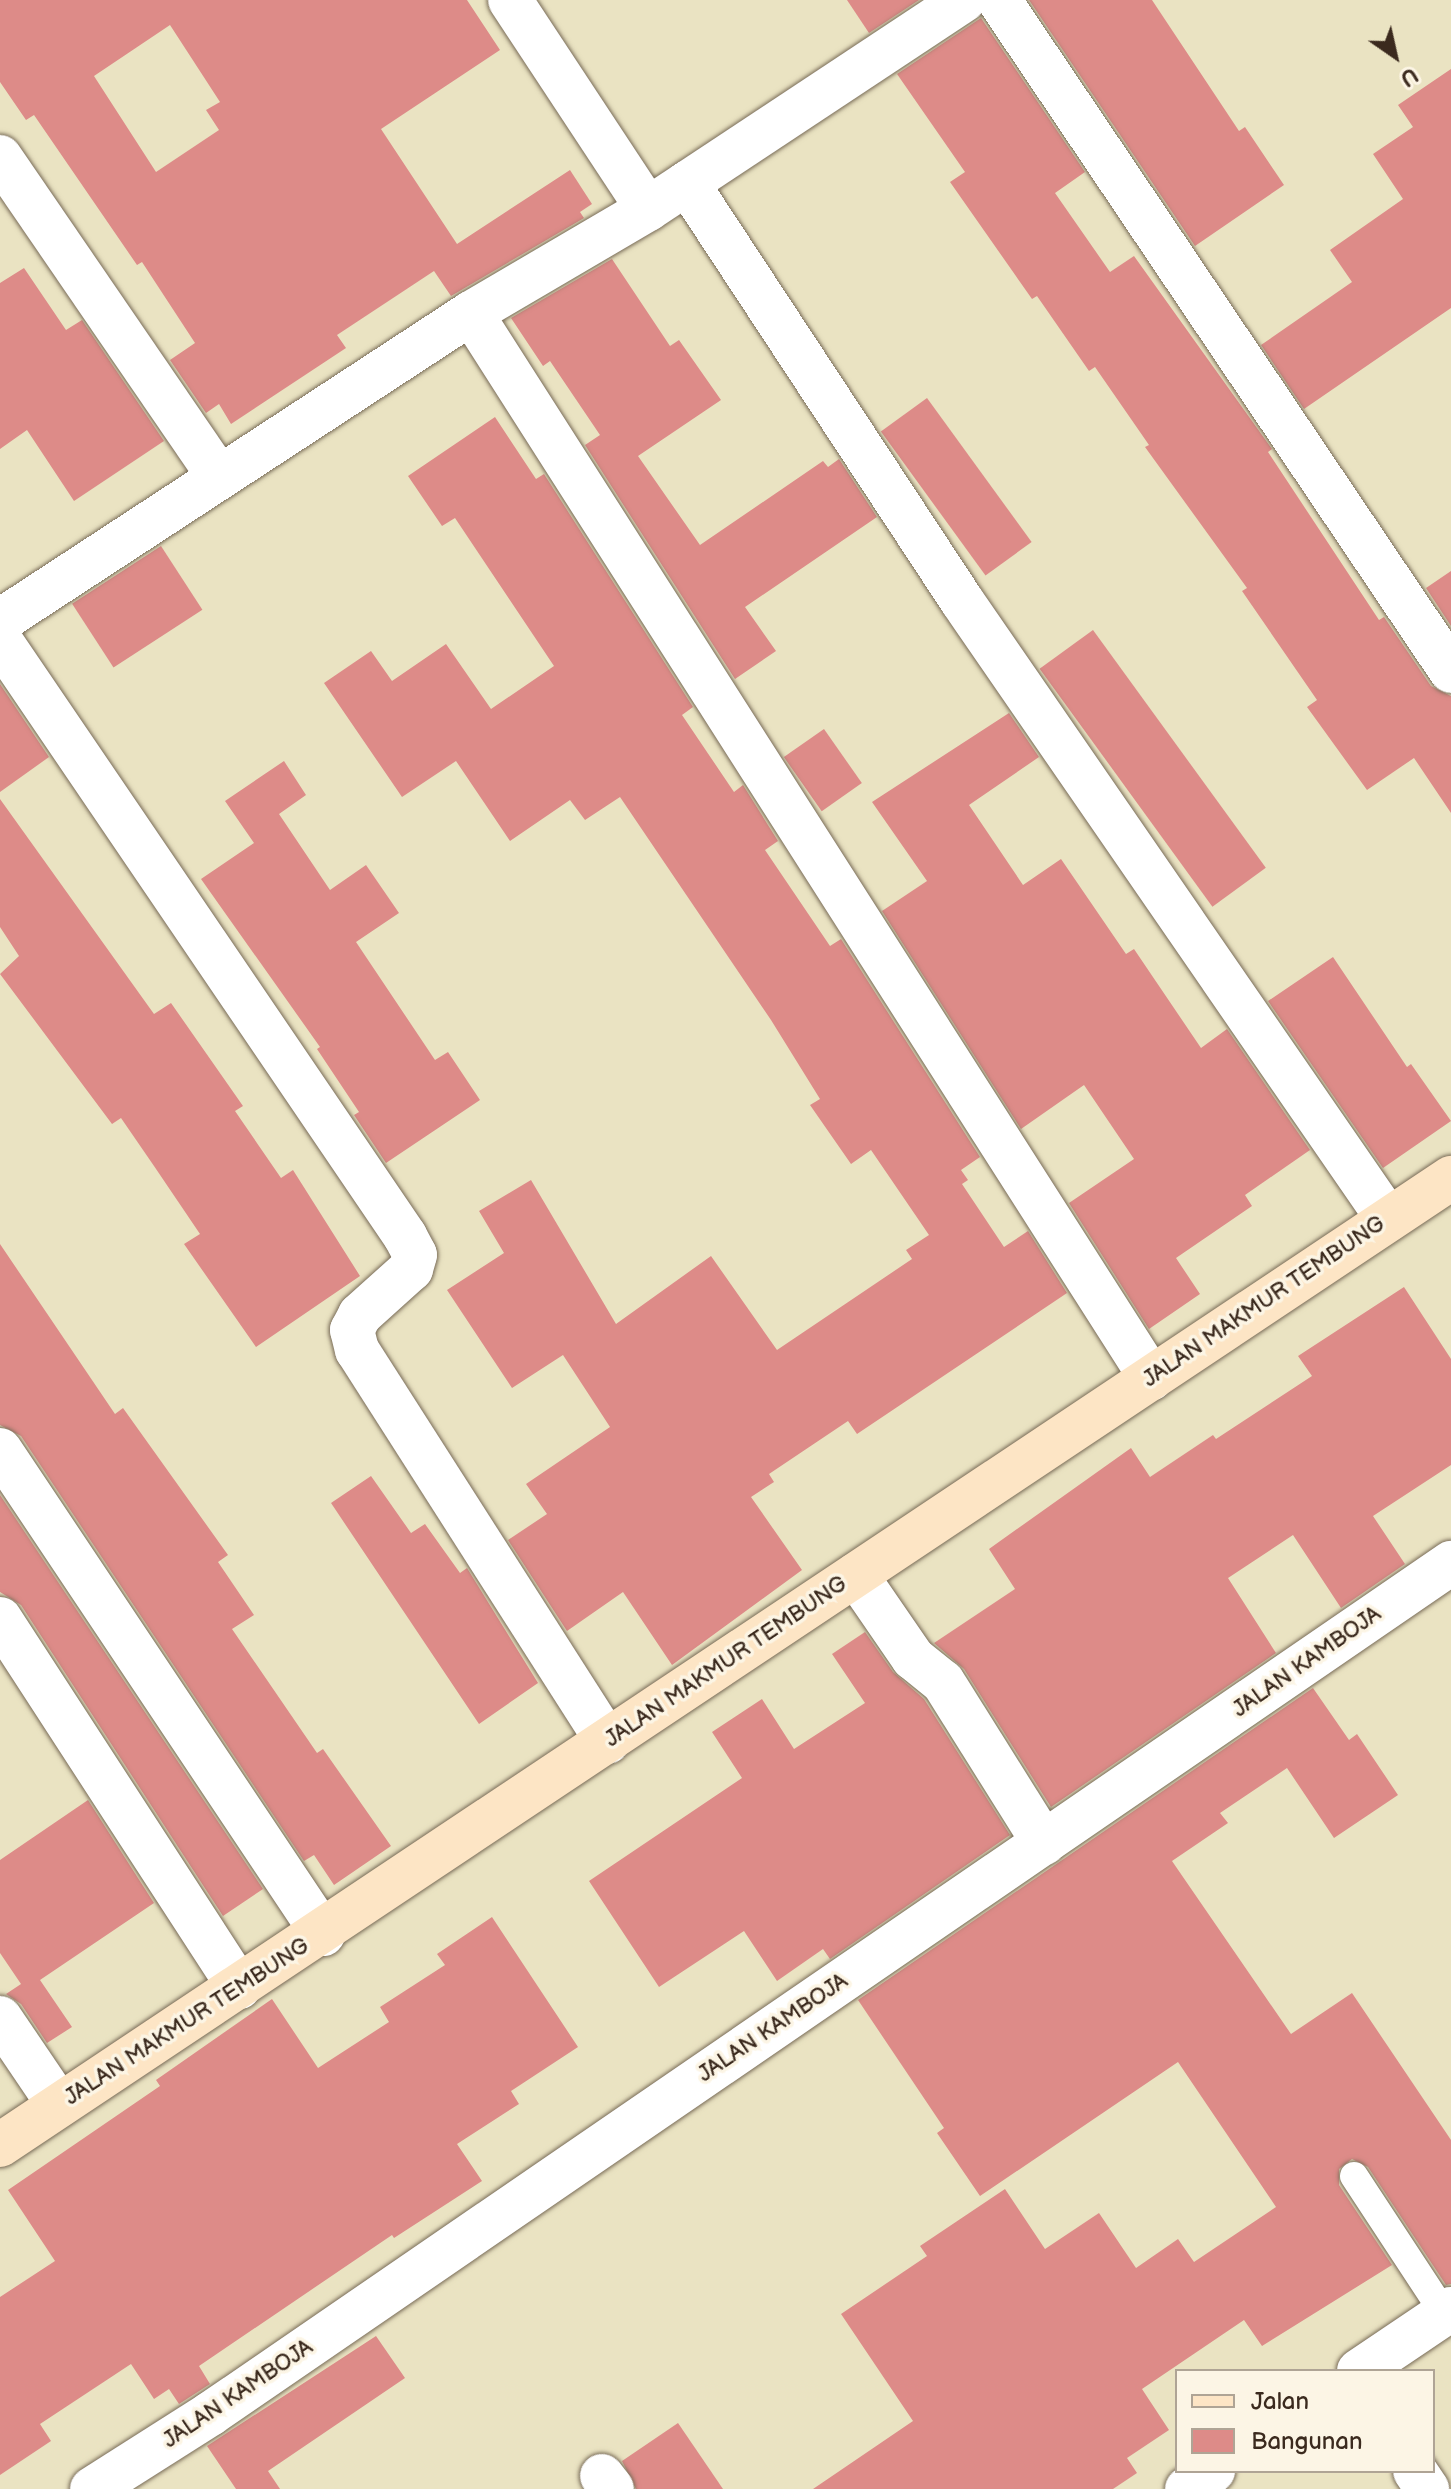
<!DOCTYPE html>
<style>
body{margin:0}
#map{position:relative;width:1451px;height:2489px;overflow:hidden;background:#eae3c2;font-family:"Balsamiq Sans",sans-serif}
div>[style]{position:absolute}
.building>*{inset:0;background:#dd8b88;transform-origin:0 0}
.roads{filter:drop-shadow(0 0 2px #786b57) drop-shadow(0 0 2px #786b57)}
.lane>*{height:28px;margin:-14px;padding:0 14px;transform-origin:14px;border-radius:14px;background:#fff}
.street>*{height:44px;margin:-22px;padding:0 22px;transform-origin:22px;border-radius:22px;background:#fff}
.secondary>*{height:44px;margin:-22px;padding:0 22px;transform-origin:22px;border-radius:22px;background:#fde5c5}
span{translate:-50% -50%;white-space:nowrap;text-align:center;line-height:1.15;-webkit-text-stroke:7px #fcf5e5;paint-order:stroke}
.street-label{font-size:22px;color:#3b2a1e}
.legend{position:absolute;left:1175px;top:2369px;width:260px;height:104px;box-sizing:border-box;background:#fcf5e5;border:2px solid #afa495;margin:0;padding:10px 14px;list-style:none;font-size:24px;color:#3b2a1e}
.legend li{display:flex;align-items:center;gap:16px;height:40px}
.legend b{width:40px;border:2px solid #afa495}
.north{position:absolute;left:1355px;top:16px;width:80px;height:80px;-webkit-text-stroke:6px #fcf5e5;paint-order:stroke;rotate:146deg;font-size:22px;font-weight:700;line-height:32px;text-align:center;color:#3b2a1e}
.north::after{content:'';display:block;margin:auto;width:28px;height:36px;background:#3b2a1e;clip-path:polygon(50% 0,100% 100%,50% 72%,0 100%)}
</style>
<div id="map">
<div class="building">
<i style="clip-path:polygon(evenodd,0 0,467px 0,500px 50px,381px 129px,457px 244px,570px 170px,592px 204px,580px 212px,584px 218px,451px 296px,434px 271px,337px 335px,346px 348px,231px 424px,219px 404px,206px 413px,170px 360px,195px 343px,142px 262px,137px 265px,34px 115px,26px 120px,0 82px,0 0,170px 25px,220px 102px,206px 110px,219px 130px,156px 172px,94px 76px,170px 25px)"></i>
<i style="clip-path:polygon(847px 0,919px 0,869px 33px)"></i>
<i style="clip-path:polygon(1029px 0,1152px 0,1239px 131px,1245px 127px,1284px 185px,1195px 246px)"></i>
<i style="clip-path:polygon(981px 18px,1085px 172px,1055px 193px,1110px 272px,1134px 256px,1272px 449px,1268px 452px,1379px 620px,1384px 617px,1431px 686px,1451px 696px,1451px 813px,1414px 758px,1367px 790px,1307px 707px,1317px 700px,1242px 591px,1247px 588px,1145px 447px,1149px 445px,1095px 367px,1089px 371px,1037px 296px,1032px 299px,950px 182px,965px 172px,897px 74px)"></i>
<i style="clip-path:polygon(1451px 69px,1451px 308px,1304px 409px,1261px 345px,1352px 282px,1330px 250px,1403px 199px,1373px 154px,1413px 127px,1398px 105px)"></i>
<i style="clip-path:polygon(612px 259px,670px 346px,679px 340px,721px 400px,638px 456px,700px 545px,823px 461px,828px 467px,839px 459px,877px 517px,745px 607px,776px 651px,735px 679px,585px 445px,600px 435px,550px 361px,543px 366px,511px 318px)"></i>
<i style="clip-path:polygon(24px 268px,66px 330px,82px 320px,164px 441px,74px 501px,27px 430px,0 449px,0 283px)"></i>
<i style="left:927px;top:398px;width:178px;height:57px;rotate:54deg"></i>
<i style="clip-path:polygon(495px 417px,536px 479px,544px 474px,693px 707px,682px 715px,734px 792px,743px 785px,778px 841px,765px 850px,830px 946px,841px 939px,980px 1157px,961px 1170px,968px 1180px,962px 1184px,1004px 1247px,1028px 1231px,1067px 1293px,857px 1434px,848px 1421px,769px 1474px,774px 1482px,751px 1497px,802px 1570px,672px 1665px,623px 1592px,567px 1631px,508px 1540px,547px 1514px,526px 1484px,610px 1427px,563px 1355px,512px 1388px,447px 1290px,504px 1253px,479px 1211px,531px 1180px,616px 1324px,711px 1256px,777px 1350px,912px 1259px,906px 1250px,929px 1235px,871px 1150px,851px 1164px,810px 1105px,820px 1099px,771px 1020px,620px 797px,585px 820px,570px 800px,510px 841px,456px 761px,402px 797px,324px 683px,371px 651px,392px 681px,446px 644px,491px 709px,554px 666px,455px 518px,442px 526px,408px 476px)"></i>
<i style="left:161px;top:546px;width:76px;height:106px;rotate:57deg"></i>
<i style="clip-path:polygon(1451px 571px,1451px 626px,1426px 588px)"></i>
<i style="left:1093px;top:630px;width:294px;height:66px;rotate:54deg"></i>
<i style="clip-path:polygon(0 684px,49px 757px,0 792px)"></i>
<i style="clip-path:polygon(1009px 713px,1039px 757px,969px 805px,1023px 885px,1061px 859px,1126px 954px,1134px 949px,1201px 1048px,1227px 1029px,1310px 1150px,1245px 1195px,1252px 1206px,1176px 1258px,1200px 1294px,1149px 1329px,1069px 1203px,1134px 1159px,1084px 1085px,1021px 1129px,882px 911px,927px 881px,872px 802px)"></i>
<i style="left:824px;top:729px;width:66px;height:49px;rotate:55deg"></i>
<i style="clip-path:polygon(284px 761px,306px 795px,279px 814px,330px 890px,366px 865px,399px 913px,356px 942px,435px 1060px,448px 1052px,480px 1100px,386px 1163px,354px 1115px,359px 1112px,317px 1049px,320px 1047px,201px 879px,254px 843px,225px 801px)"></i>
<i style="clip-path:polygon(0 799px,154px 1014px,171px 1003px,243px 1106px,235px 1111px,281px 1178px,293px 1170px,360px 1276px,256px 1347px,184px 1244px,200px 1234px,154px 1166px,121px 1118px,112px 1124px,0 974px,19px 956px,0 927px)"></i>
<i style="clip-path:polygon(1333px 957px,1407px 1067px,1411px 1064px,1451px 1121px,1383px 1168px,1268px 1001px)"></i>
<i style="clip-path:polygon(0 1244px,115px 1414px,123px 1408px,228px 1555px,218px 1562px,254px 1615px,232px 1629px,317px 1753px,323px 1749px,391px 1846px,334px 1885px,314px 1855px,304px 1861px,21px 1436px,0 1425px)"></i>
<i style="clip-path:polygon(1404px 1287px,1451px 1359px,1451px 1465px,1373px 1516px,1405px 1564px,1341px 1608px,1293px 1535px,1228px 1578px,1276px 1653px,1051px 1807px,964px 1669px,934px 1643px,1015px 1589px,989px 1549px,1131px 1448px,1150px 1477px,1213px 1435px,1216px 1439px,1312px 1376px,1298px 1356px)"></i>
<i style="clip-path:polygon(371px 1476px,411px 1533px,425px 1524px,460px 1573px,467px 1568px,538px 1683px,479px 1724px,331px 1503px)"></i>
<i style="clip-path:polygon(0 1495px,263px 1889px,223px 1916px,21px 1605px,0 1592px)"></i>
<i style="clip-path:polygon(865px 1632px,893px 1672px,924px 1699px,1010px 1835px,830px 1959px,823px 1949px,777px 1981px,744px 1931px,659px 1987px,589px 1881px,742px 1778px,712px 1732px,762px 1699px,794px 1749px,865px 1703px,832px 1654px)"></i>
<i style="clip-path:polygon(1313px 1688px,1349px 1740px,1357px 1734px,1398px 1795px,1334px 1838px,1287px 1768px,1220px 1813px,1228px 1823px,1172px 1861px,1291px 2034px,1352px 1993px,1451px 2140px,1451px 2284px,1446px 2285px,1368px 2167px,1352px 2159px,1339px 2169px,1339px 2185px,1392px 2265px,1262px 2346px,1244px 2320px,1142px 2389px,1169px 2430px,1127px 2458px,1137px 2473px,1113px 2489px,813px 2489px,913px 2421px,841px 2314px,927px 2256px,920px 2246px,1005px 2189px,1045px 2249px,1099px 2213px,1136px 2268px,1178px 2239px,1194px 2262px,1276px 2207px,1178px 2062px,980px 2196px,937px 2133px,944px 2128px,858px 2000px)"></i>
<i style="clip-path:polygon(88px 1800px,154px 1903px,40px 1980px,72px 2027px,47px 2043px,21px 2004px,6px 1994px,21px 1984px,0 1953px,0 1860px)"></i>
<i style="clip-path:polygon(492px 1917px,578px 2047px,511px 2091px,519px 2104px,457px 2144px,482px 2181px,394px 2238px,392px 2235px,199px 2366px,210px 2384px,179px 2404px,169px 2389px,154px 2399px,131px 2364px,40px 2424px,51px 2441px,0 2475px,0 2297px,55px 2261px,8px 2190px,160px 2086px,156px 2080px,272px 1999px,318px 2068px,389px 2022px,380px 2007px,445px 1965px,437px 1954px)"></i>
<i style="clip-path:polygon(376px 2336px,405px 2378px,268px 2471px,280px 2489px,236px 2489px,207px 2446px)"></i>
<i style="clip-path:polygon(678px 2423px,723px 2489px,636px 2489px,622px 2461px)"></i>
</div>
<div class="roads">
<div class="lane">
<i style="left:1354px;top:2176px;width:164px;rotate:56.7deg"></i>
</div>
<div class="street">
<i style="left:510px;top:0;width:250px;rotate:56.6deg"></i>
<i style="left:999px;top:0;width:809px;rotate:56.03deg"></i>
<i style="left:0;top:157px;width:386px;rotate:55.6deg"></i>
<i style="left:687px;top:183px;width:500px;rotate:56.66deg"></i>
<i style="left:962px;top:601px;width:751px;rotate:55.42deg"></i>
<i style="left:471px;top:313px;width:1264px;rotate:57.44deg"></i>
<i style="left:0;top:621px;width:563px;rotate:-33.18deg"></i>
<i style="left:471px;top:313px;width:205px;rotate:-30.4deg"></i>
<i style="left:648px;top:209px;width:379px;rotate:-33.5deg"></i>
<i style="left:0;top:640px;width:721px;rotate:55.8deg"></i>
<i style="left:405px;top:1236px;width:21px;rotate:62deg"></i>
<i style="left:415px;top:1255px;width:15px;rotate:106deg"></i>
<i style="left:411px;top:1269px;width:69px;rotate:138deg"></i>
<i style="left:360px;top:1315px;width:17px;rotate:118deg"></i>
<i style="left:352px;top:1330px;width:21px;rotate:76deg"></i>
<i style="left:357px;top:1350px;width:465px;rotate:57.4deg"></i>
<i style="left:0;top:1450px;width:582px;rotate:56.28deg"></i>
<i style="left:856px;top:1575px;width:101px;rotate:55.5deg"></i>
<i style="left:913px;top:1658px;width:38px;rotate:39deg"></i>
<i style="left:943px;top:1682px;width:190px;rotate:57.9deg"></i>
<i style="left:0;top:1619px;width:439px;rotate:57deg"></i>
<i style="left:0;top:2018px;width:105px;rotate:55.9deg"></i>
<i style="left:1359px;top:2371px;width:111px;rotate:-34deg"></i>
<i style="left:1415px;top:2471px;width:22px;rotate:56deg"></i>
<i style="left:602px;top:2476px;width:16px;rotate:52deg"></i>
<i style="left:92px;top:2489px;width:140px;rotate:-32.4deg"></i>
<i style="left:210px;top:2414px;width:1505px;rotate:-34.44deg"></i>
<i style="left:1187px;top:2489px;width:32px;rotate:-35deg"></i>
</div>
<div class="secondary">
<i style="left:0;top:2145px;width:1744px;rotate:-33.68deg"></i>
</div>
</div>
<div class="street-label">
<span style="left:1264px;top:1302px;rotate:-34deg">JALAN MAKMUR TEMBUNG</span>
<span style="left:726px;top:1662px;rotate:-34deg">JALAN MAKMUR TEMBUNG</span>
<span style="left:1307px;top:1662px;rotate:-35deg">JALAN KAMBOJA</span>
<span style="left:187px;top:2022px;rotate:-33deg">JALAN MAKMUR TEMBUNG</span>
<span style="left:773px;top:2028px;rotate:-34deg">JALAN KAMBOJA</span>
<span style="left:238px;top:2394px;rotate:-34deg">JALAN KAMBOJA</span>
</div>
<ul class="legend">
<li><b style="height:10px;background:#fde5c5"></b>Jalan</li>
<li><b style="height:22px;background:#dd8b88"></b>Bangunan</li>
</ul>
<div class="north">U</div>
</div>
